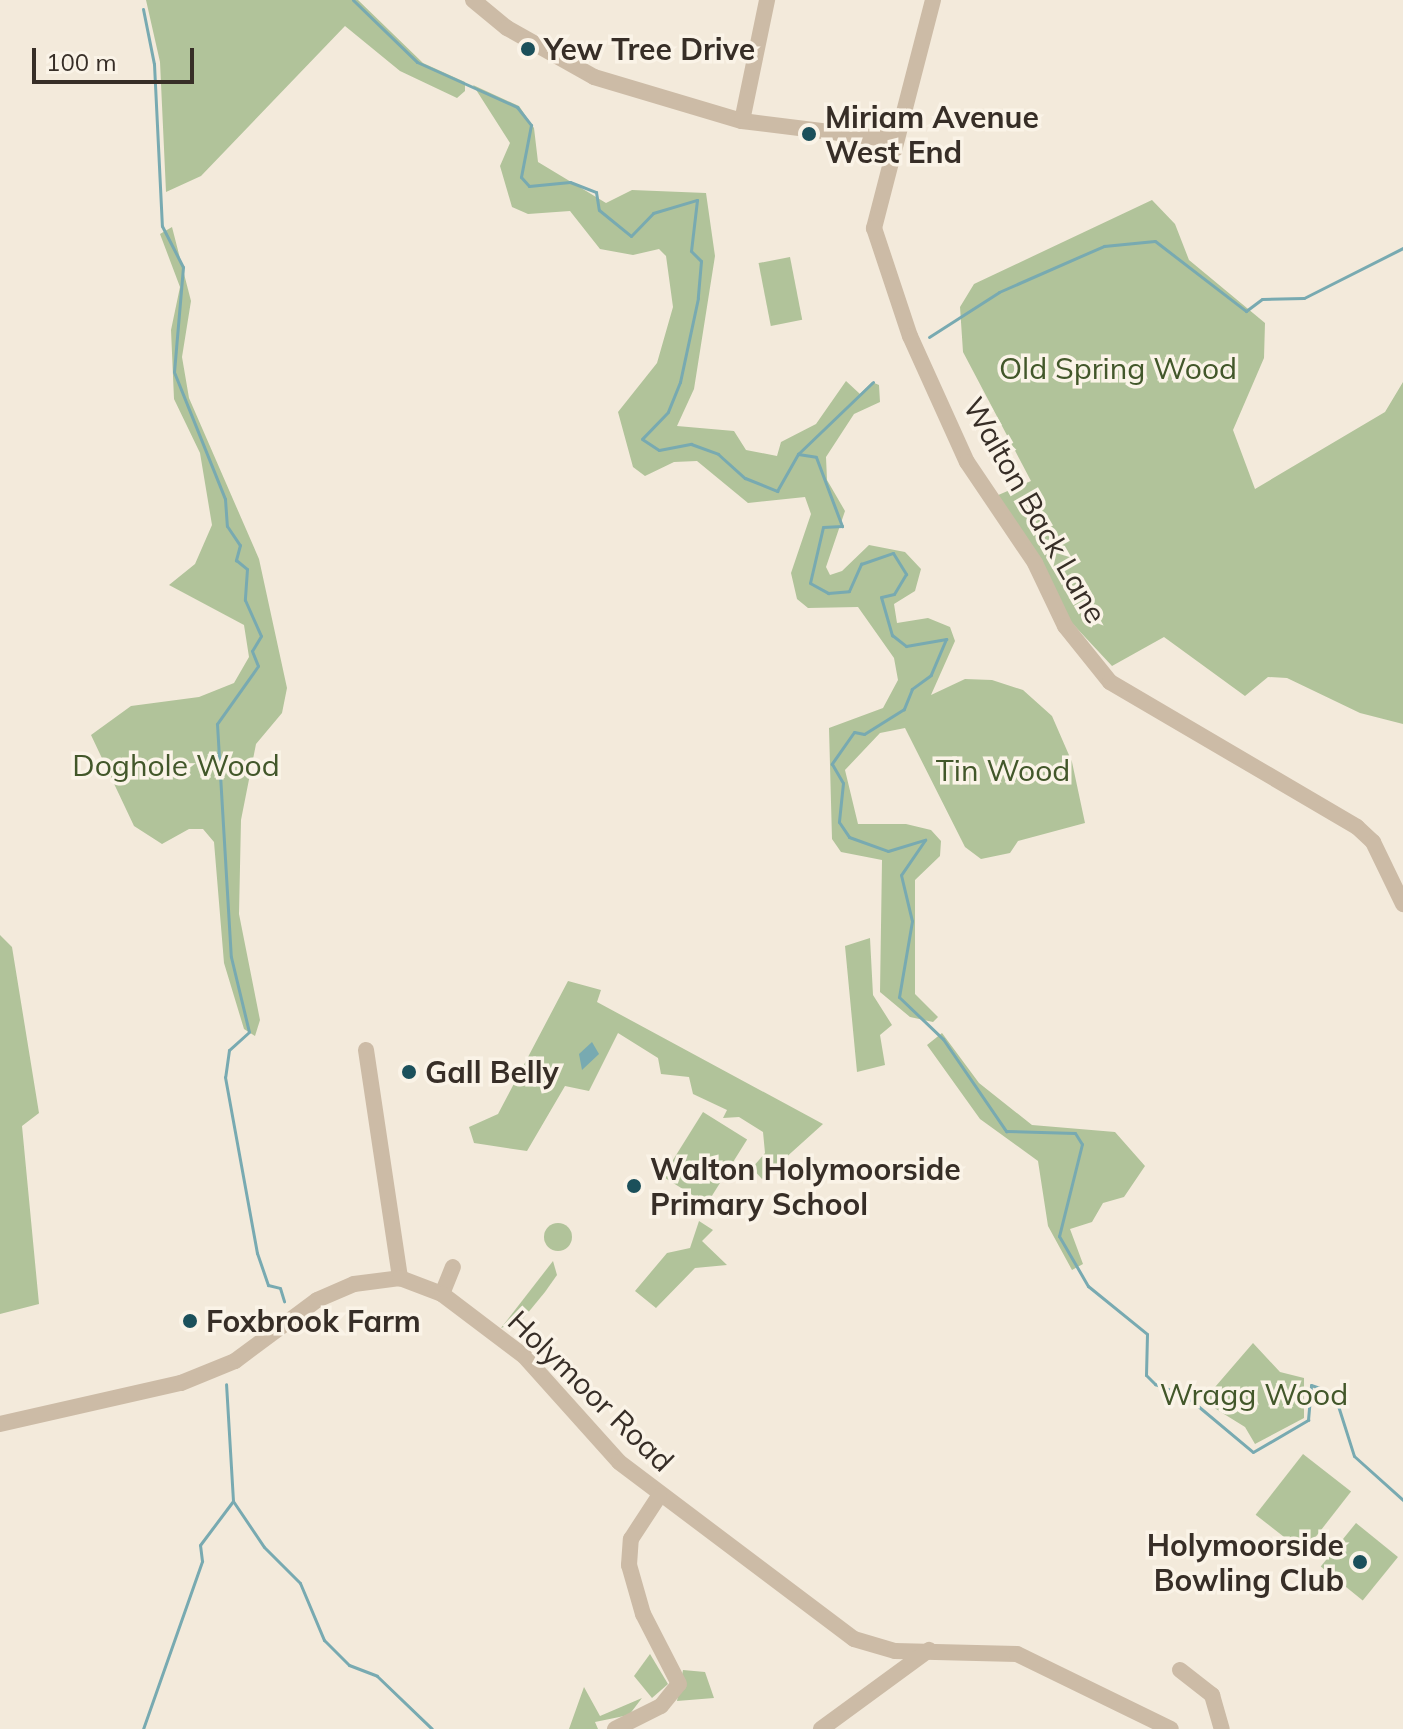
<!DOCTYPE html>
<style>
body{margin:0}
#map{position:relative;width:1403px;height:1729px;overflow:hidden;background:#f3eadb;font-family:Mulish,sans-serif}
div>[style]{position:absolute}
.green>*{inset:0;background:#b1c39a;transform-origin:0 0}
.round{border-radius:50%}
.water>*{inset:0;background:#78aab1}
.stream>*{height:3px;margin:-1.5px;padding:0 1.5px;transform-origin:1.5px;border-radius:1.5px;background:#78aab1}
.minor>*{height:16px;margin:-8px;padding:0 8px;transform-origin:8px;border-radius:8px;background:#ccbba6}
.dots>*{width:22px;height:22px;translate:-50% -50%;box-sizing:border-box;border:4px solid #faf3e7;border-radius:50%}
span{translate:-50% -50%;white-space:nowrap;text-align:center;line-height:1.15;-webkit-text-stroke:7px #faf3e7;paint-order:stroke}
.poi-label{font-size:30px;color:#372e27;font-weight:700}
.left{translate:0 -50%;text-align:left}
.right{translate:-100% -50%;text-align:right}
.park-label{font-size:30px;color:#42572a}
.street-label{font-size:30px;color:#372e27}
.scale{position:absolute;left:32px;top:48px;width:162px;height:36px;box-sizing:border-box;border:4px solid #372e27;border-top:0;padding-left:10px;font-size:24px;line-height:28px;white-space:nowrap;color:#372e27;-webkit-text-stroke:6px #faf3e7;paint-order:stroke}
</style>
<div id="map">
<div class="green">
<i style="clip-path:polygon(146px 0,358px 0,423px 63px,465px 82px,465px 91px,457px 98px,400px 71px,345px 26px,201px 176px,166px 192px,160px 62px)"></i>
<i style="clip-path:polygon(473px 85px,519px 106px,534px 128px,538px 162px,606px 203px,632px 190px,706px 193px,715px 256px,694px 389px,677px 426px,734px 431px,746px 450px,777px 456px,781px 442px,816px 424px,846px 381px,860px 394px,872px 382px,879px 385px,880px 402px,854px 414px,826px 457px,827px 480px,845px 511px,826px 567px,830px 575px,842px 571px,869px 545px,905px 552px,921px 569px,915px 591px,894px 604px,897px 623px,928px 618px,950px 627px,955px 641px,931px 695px,965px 679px,992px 680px,1023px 690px,1052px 716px,1072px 762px,1085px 823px,1018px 841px,1010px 853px,981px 859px,965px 847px,905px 728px,880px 733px,845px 770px,858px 824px,906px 824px,931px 830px,941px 841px,940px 856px,915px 880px,915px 994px,938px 1017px,933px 1022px,910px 1017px,880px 992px,882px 860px,841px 852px,832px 839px,829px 728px,883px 708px,898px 680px,894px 658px,858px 607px,808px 608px,797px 599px,791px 573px,811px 514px,805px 497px,748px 503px,697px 461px,674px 462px,645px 476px,633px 467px,618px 412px,657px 363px,673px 307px,666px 256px,659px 249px,633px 255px,600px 249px,570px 211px,528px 214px,512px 207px,500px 166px,510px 143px)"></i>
<i style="clip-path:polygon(1152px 200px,1175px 224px,1189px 260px,1265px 323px,1264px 358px,1233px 430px,1255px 489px,1385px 412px,1403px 382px,1403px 724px,1360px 713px,1287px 678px,1268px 677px,1245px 696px,1164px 637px,1112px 666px,1071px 622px,996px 496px,1031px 481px,963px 352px,960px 307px,974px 284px)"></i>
<i style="clip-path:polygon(172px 227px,191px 301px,182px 357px,189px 398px,259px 559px,287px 688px,282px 713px,256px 744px,241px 820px,239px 914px,260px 1020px,255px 1036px,244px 1029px,224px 963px,214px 842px,203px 829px,189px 829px,162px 844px,134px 826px,91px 735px,131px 706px,199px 697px,234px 683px,249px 657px,244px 625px,169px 585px,195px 564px,212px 525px,200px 453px,174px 399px,171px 330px,180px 287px,160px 234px)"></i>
<i style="left:790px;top:257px;width:64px;height:32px;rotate:79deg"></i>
<i style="clip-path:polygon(0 935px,12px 947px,39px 1113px,22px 1126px,39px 1304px,0 1314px)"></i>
<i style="clip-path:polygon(870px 938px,873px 995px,892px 1025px,880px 1035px,885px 1065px,857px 1072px,845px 946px)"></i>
<i style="clip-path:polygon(568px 981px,601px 990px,597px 1002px,823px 1124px,762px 1179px,752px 1168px,765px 1153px,763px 1132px,739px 1117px,723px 1118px,727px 1110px,693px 1094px,689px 1077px,661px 1074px,658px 1058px,618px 1033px,589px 1091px,565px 1086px,527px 1151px,474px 1143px,469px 1127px,498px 1114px)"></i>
<i style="clip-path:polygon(942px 1033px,979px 1083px,1032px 1125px,1115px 1132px,1145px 1166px,1124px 1197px,1103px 1203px,1092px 1222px,1070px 1229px,1083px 1264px,1072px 1270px,1048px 1226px,1038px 1161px,980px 1119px,927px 1045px)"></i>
<i style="left:703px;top:1112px;width:52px;height:76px;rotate:32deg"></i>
<i style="clip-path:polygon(699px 1221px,713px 1230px,702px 1241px,727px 1265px,695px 1268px,656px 1308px,635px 1291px,667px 1253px,690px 1248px)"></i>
<i class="round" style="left:544px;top:1223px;width:28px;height:28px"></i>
<i style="clip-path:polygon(553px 1261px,557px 1275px,545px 1292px,522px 1320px,501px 1328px)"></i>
<i style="clip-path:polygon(1253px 1343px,1280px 1372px,1304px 1378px,1304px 1418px,1255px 1444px,1245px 1427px,1203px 1401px)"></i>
<i style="left:1303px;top:1454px;width:61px;height:77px;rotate:38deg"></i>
<i style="left:1356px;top:1523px;width:54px;height:56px;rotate:39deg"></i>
<i style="clip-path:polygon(650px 1654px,668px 1684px,652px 1698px,634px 1676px)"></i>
<i style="clip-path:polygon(683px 1670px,705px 1672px,714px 1698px,677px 1701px)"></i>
<i style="clip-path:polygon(584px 1687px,600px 1716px,642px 1698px,629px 1715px,595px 1722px,598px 1729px,569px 1729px)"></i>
</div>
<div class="water">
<i style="clip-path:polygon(592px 1042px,599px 1054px,582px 1070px,579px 1054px)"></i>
</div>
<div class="stream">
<i style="left:353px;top:0;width:89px;rotate:44.1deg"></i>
<i style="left:417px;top:62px;width:110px;rotate:24.2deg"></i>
<i style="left:517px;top:107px;width:23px;rotate:52deg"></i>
<i style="left:531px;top:125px;width:53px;rotate:100.9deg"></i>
<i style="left:521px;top:177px;width:12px;rotate:48deg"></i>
<i style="left:529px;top:186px;width:41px;rotate:-5.6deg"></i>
<i style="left:570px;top:182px;width:28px;rotate:21deg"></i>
<i style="left:596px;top:192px;width:18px;rotate:81deg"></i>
<i style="left:599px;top:210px;width:41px;rotate:39.1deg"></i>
<i style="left:631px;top:236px;width:32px;rotate:-46deg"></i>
<i style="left:653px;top:213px;width:46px;rotate:-16.5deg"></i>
<i style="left:697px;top:200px;width:51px;rotate:96.7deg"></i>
<i style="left:691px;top:251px;width:14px;rotate:45deg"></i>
<i style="left:701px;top:261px;width:37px;rotate:95deg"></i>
<i style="left:698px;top:298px;width:86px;rotate:102.1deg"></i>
<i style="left:680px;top:382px;width:32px;rotate:112deg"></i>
<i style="left:668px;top:412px;width:37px;rotate:134deg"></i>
<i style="left:642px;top:439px;width:20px;rotate:33deg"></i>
<i style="left:659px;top:450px;width:33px;rotate:-11deg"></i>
<i style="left:691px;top:444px;width:29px;rotate:20deg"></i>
<i style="left:718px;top:454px;width:36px;rotate:42deg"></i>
<i style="left:745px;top:478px;width:35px;rotate:22deg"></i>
<i style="left:777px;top:491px;width:43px;rotate:-60.4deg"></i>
<i style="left:798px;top:454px;width:18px;rotate:9deg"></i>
<i style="left:816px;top:457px;width:74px;rotate:69.4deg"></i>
<i style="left:842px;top:526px;width:19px;rotate:177deg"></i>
<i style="left:823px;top:527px;width:57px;rotate:103.1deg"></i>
<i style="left:810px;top:583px;width:21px;rotate:29deg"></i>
<i style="left:828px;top:593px;width:21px;rotate:-5deg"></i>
<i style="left:849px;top:591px;width:30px;rotate:-66deg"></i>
<i style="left:861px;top:564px;width:34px;rotate:-19deg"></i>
<i style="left:893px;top:553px;width:25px;rotate:58deg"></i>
<i style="left:906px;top:574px;width:23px;rotate:121deg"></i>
<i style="left:894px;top:594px;width:13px;rotate:167deg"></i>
<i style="left:881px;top:597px;width:40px;rotate:74deg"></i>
<i style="left:892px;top:635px;width:18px;rotate:38deg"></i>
<i style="left:906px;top:646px;width:41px;rotate:-9.9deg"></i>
<i style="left:946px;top:639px;width:39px;rotate:113deg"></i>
<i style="left:931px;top:675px;width:24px;rotate:144deg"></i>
<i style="left:912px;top:689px;width:22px;rotate:112deg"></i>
<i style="left:904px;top:709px;width:47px;rotate:148deg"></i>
<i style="left:864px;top:734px;width:10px;rotate:-169deg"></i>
<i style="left:854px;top:732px;width:39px;rotate:125deg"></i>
<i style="left:832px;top:764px;width:22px;rotate:60deg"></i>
<i style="left:843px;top:783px;width:39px;rotate:96deg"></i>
<i style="left:839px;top:822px;width:18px;rotate:56deg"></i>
<i style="left:849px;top:837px;width:41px;rotate:19.7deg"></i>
<i style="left:888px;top:851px;width:39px;rotate:-17deg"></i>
<i style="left:925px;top:840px;width:42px;rotate:124.4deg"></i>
<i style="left:901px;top:875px;width:47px;rotate:76.6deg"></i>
<i style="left:912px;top:921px;width:77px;rotate:99.7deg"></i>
<i style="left:899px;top:997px;width:61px;rotate:43.7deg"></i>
<i style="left:943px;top:1039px;width:112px;rotate:55.6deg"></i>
<i style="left:1006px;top:1131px;width:69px;rotate:1.7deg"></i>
<i style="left:1075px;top:1133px;width:13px;rotate:58deg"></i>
<i style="left:1082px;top:1144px;width:95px;rotate:104deg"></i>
<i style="left:1059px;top:1236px;width:58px;rotate:59.9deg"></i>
<i style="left:1088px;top:1286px;width:76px;rotate:39.1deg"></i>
<i style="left:1147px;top:1334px;width:41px;rotate:91.4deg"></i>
<i style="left:1146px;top:1375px;width:13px;rotate:45deg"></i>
<i style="left:1155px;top:1384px;width:33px;rotate:21deg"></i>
<i style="left:1186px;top:1396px;width:87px;rotate:39.9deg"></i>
<i style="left:1253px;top:1452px;width:64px;rotate:-30.2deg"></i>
<i style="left:1308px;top:1420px;width:35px;rotate:-85deg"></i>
<i style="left:1311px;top:1385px;width:24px;rotate:19deg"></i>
<i style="left:1334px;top:1393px;width:66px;rotate:72.4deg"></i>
<i style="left:1354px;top:1456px;width:66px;rotate:41.9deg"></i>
<i style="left:143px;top:9px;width:56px;rotate:78.7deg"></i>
<i style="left:154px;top:64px;width:162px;rotate:87.2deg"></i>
<i style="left:162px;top:226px;width:46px;rotate:62.9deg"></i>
<i style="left:183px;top:267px;width:105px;rotate:94.9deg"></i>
<i style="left:174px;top:372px;width:137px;rotate:68.1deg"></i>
<i style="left:225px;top:499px;width:27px;rotate:86deg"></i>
<i style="left:227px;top:526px;width:23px;rotate:56deg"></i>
<i style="left:240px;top:545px;width:16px;rotate:105deg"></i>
<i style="left:236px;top:560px;width:14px;rotate:39deg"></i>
<i style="left:247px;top:569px;width:31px;rotate:94deg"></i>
<i style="left:245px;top:600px;width:39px;rotate:66deg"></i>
<i style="left:261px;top:636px;width:17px;rotate:121deg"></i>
<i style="left:252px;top:651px;width:16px;rotate:68deg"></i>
<i style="left:258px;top:666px;width:71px;rotate:125.3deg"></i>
<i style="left:217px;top:724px;width:233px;rotate:86.6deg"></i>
<i style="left:231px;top:957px;width:77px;rotate:76.5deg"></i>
<i style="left:249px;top:1032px;width:27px;rotate:138deg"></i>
<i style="left:229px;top:1050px;width:27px;rotate:98deg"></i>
<i style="left:225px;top:1077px;width:179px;rotate:79.7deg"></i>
<i style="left:257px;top:1253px;width:34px;rotate:71deg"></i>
<i style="left:268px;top:1285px;width:12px;rotate:14deg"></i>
<i style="left:280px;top:1288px;width:14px;rotate:73deg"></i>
<i style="left:929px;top:337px;width:83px;rotate:-32.7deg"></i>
<i style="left:999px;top:292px;width:115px;rotate:-23.7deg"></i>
<i style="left:1104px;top:246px;width:51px;rotate:-5.6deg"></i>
<i style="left:1155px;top:241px;width:115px;rotate:37.6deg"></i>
<i style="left:1246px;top:311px;width:20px;rotate:-37deg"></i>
<i style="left:1262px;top:299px;width:42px;rotate:-1.4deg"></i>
<i style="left:1304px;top:298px;width:111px;rotate:-26.8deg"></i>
<i style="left:798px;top:454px;width:104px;rotate:-43.8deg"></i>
<i style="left:233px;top:1501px;width:55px;rotate:56deg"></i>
<i style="left:264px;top:1547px;width:51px;rotate:45deg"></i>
<i style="left:300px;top:1583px;width:62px;rotate:67.2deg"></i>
<i style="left:324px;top:1640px;width:35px;rotate:45deg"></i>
<i style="left:349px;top:1665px;width:30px;rotate:21deg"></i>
<i style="left:377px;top:1676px;width:76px;rotate:43.9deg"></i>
<i style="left:143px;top:1729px;width:178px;rotate:-70.6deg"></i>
<i style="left:202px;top:1561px;width:16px;rotate:-97deg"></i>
<i style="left:200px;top:1545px;width:55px;rotate:-53.1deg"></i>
<i style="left:233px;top:1501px;width:117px;rotate:-93.4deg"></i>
</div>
<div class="minor">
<i style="left:473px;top:0;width:44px;rotate:39.5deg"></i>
<i style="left:507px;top:28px;width:100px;rotate:29.4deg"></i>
<i style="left:594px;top:77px;width:154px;rotate:16.6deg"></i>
<i style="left:742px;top:121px;width:153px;rotate:7.1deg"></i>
<i style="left:933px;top:0;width:236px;rotate:104.5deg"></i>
<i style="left:874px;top:228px;width:114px;rotate:71.6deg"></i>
<i style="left:910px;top:336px;width:138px;rotate:65.7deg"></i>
<i style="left:967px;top:462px;width:122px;rotate:56deg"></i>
<i style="left:1035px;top:563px;width:70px;rotate:64.5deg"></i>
<i style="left:1065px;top:626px;width:72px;rotate:51.2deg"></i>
<i style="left:1110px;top:682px;width:286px;rotate:30.4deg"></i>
<i style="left:1357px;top:827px;width:22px;rotate:43deg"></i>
<i style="left:1373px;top:842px;width:69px;rotate:64.2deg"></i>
<i style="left:742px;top:121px;width:124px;rotate:-78.3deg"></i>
<i style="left:366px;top:1050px;width:231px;rotate:81.5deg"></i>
<i style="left:442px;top:1294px;width:29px;rotate:-68deg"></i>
<i style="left:0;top:1424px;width:186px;rotate:-12.8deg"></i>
<i style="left:181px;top:1383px;width:58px;rotate:-22.2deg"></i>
<i style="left:235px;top:1361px;width:102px;rotate:-36.6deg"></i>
<i style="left:317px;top:1300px;width:40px;rotate:-23.4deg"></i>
<i style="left:354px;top:1284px;width:46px;rotate:-7.4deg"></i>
<i style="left:400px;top:1278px;width:45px;rotate:20.9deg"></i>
<i style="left:442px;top:1294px;width:103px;rotate:37.1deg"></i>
<i style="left:524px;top:1356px;width:142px;rotate:48.1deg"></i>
<i style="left:619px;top:1462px;width:294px;rotate:37deg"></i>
<i style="left:854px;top:1639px;width:43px;rotate:16.3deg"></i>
<i style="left:895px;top:1651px;width:122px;rotate:1.4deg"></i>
<i style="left:1017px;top:1654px;width:171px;rotate:26deg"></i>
<i style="left:1180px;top:1670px;width:41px;rotate:38deg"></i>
<i style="left:1212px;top:1695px;width:35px;rotate:74deg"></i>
<i style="left:615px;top:1729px;width:51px;rotate:-26.6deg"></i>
<i style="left:661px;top:1706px;width:28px;rotate:-51deg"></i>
<i style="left:679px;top:1684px;width:79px;rotate:-117.2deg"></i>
<i style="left:643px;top:1614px;width:51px;rotate:-105.9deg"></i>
<i style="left:629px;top:1565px;width:26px;rotate:-86deg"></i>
<i style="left:631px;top:1539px;width:51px;rotate:-56.9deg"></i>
<i style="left:821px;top:1729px;width:134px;rotate:-36.2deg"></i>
</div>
<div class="dots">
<i style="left:528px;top:49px;background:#1b505b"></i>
<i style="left:809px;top:134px;background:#1b505b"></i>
<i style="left:409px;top:1072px;background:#1b505b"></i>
<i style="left:634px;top:1186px;background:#1b505b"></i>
<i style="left:190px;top:1321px;background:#1b505b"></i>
<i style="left:1360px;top:1562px;background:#1b505b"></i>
</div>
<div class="poi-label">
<span class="left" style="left:544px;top:49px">Yew Tree Drive</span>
<span class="left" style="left:825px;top:134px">Miriam Avenue<br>West End</span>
<span class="left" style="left:425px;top:1072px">Gall Belly</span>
<span class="left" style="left:650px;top:1186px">Walton Holymoorside<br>Primary School</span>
<span class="left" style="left:206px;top:1321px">Foxbrook Farm</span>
<span class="right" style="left:1344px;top:1562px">Holymoorside<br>Bowling Club</span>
</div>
<div class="park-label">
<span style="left:1118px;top:368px">Old Spring Wood</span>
<span style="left:176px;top:765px">Doghole Wood</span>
<span style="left:1003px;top:770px">Tin Wood</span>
<span style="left:1254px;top:1394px">Wragg Wood</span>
</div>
<div class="street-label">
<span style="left:1035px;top:510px;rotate:60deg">Walton Back Lane</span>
<span style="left:591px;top:1391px;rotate:44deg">Holymoor Road</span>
</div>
<div class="scale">100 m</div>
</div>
